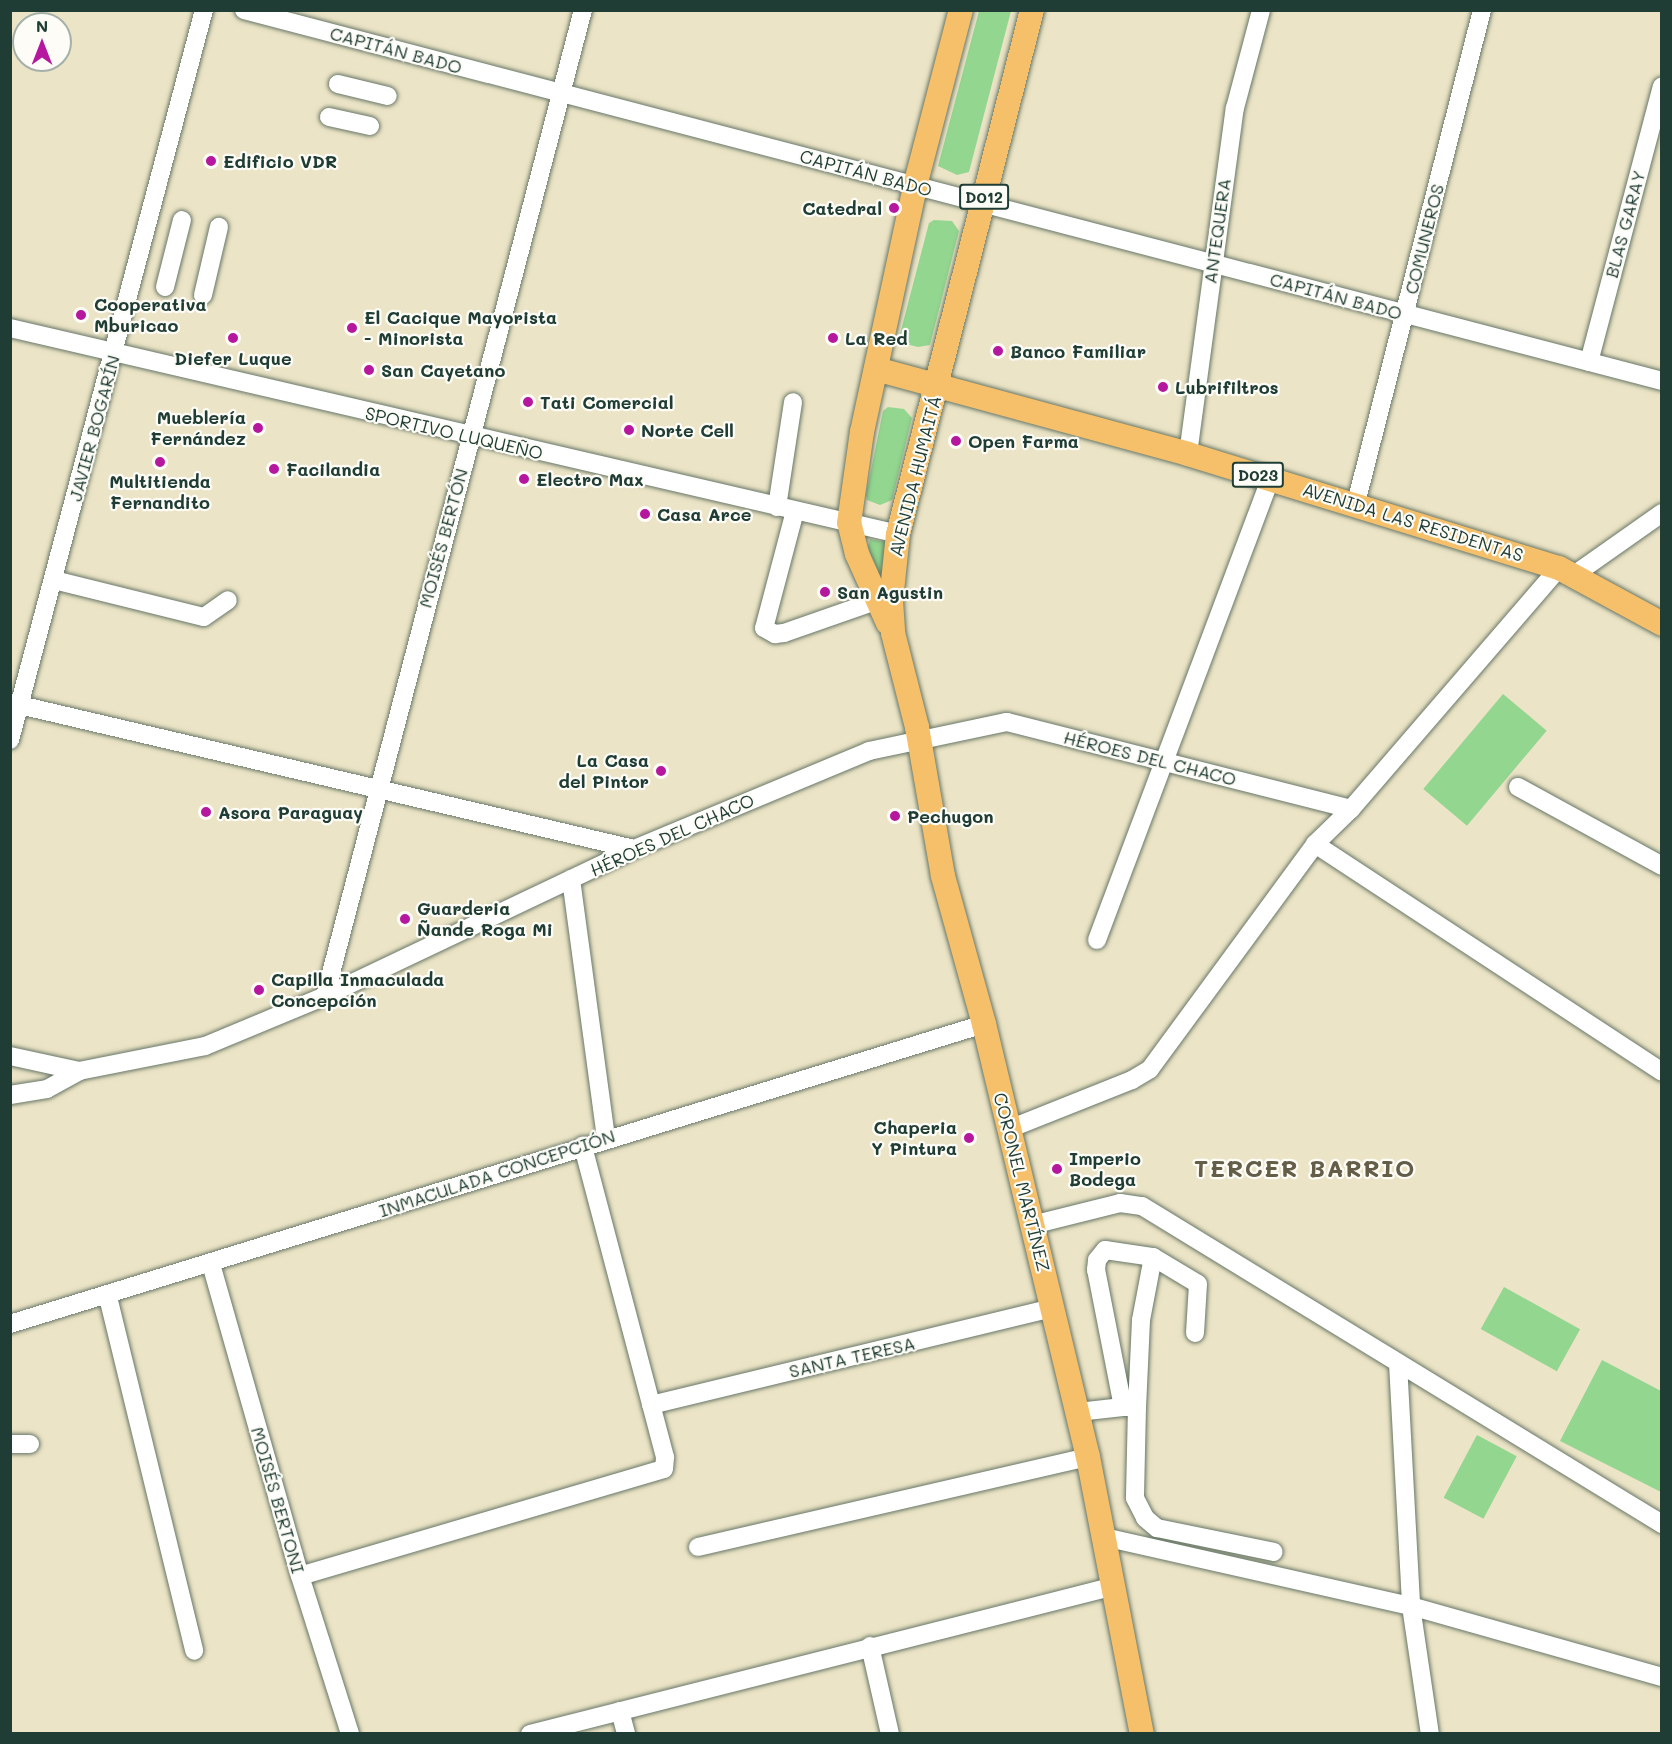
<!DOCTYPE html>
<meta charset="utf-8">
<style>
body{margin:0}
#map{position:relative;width:1672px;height:1744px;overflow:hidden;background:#ece4c6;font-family:Mali,sans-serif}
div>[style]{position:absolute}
.green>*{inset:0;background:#92d68f;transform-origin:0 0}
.roads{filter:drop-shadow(0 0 2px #677767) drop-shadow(0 0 2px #677767)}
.minor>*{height:18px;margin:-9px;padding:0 9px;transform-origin:9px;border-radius:9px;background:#fff}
.major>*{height:24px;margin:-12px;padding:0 12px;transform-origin:12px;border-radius:12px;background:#f6c06b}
.dots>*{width:16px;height:16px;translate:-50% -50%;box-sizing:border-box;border:3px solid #fdfcf7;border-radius:50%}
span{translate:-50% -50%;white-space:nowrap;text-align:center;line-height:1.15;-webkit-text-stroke:4.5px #fdfcf7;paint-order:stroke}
.shield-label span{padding:2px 4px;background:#fdfcf7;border:2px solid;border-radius:4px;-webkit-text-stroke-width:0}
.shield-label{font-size:16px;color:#1f3d34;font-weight:700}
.street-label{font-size:18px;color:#1f3d34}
.poi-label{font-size:18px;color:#1f3d34;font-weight:700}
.left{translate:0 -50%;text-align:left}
.right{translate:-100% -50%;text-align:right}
.district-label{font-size:24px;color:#645d48;font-weight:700;letter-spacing:1.5px}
.frame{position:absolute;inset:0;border:12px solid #1f3d34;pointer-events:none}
.north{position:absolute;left:12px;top:12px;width:60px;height:60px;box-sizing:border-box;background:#fdfcf7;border:2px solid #a4b0a9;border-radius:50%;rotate:0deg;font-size:16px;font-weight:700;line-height:24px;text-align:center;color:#1f3d34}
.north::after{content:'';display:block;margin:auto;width:21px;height:27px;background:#b5179e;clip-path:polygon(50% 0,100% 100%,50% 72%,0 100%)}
</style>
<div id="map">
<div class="green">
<i style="clip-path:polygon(979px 11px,1011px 11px,969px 172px,957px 175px,938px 166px)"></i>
<i style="clip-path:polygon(934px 220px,952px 221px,959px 231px,930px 345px,918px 347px,902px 343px,899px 338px,929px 223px)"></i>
<i style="clip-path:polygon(888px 407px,904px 409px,912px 418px,892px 500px,880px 505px,867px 500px,866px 495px,883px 411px)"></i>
<i style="clip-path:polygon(870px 539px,885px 542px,884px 583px,879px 584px,868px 546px)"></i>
<i style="left:1503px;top:694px;width:57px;height:124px;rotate:40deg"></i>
<i style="left:1504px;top:1287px;width:87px;height:48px;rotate:29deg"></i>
<i style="clip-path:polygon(1602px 1360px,1661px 1391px,1661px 1492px,1560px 1441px)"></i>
<i style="left:1477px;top:1435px;width:45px;height:71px;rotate:28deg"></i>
</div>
<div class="roads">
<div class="minor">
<i style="left:244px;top:10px;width:1466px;rotate:14.66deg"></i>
<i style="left:338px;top:84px;width:51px;rotate:13.5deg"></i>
<i style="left:329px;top:117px;width:42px;rotate:12.4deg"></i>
<i style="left:165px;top:287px;width:69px;rotate:-75.8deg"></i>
<i style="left:203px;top:295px;width:70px;rotate:-76.8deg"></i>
<i style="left:10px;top:328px;width:912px;rotate:13.06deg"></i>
<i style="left:1589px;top:362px;width:285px;rotate:-75.2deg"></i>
<i style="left:1188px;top:454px;width:349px;rotate:-82.3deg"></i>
<i style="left:1235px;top:108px;width:101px;rotate:-75.1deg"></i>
<i style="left:1356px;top:503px;width:509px;rotate:-75.66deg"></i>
<i style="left:777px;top:507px;width:106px;rotate:-81.3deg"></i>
<i style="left:795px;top:511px;width:121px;rotate:104.8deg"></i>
<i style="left:764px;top:628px;width:13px;rotate:29deg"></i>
<i style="left:775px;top:634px;width:9px;rotate:-6deg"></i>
<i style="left:784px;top:633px;width:97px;rotate:-19.2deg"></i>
<i style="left:1574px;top:575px;width:108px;rotate:-35.2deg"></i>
<i style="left:54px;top:580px;width:154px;rotate:13.9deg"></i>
<i style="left:204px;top:617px;width:29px;rotate:-35deg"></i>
<i style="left:11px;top:703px;width:640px;rotate:13.19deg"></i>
<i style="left:10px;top:740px;width:755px;rotate:-75.12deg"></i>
<i style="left:1518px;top:787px;width:164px;rotate:28.7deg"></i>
<i style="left:1315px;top:844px;width:415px;rotate:33.3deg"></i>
<i style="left:571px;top:879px;width:261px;rotate:82.3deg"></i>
<i style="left:1097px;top:940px;width:492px;rotate:-69.4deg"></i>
<i style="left:325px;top:996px;width:1019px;rotate:-75.34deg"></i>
<i style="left:10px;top:1056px;width:71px;rotate:12.3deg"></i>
<i style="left:79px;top:1071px;width:128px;rotate:-11.2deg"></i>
<i style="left:205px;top:1046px;width:130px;rotate:-22.6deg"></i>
<i style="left:325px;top:996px;width:342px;rotate:-25.4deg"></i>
<i style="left:634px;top:849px;width:255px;rotate:-22.6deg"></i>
<i style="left:869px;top:751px;width:141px;rotate:-11.9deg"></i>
<i style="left:1007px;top:722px;width:355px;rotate:14.2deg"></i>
<i style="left:10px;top:1095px;width:37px;rotate:-9deg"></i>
<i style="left:47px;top:1089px;width:37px;rotate:-29deg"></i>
<i style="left:1009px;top:1129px;width:132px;rotate:-21.7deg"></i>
<i style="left:1132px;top:1080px;width:21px;rotate:-31deg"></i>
<i style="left:1150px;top:1069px;width:279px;rotate:-53.7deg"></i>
<i style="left:1315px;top:844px;width:50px;rotate:-44.2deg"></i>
<i style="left:1351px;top:809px;width:318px;rotate:-49.2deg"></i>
<i style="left:1032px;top:1225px;width:91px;rotate:-14deg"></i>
<i style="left:1120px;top:1203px;width:22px;rotate:8deg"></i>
<i style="left:1142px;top:1206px;width:610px;rotate:31.45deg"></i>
<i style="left:1153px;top:1257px;width:52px;rotate:31deg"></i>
<i style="left:1198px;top:1284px;width:49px;rotate:93.5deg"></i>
<i style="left:211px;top:1264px;width:324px;rotate:74.1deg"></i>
<i style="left:300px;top:1576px;width:166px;rotate:72.4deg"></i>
<i style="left:108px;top:1297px;width:364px;rotate:76.3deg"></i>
<i style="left:10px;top:1324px;width:1019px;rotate:-17.12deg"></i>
<i style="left:1398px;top:1363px;width:243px;rotate:86.9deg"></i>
<i style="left:1411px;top:1606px;width:129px;rotate:81.6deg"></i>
<i style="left:651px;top:1405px;width:414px;rotate:-13.6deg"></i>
<i style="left:1125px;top:1407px;width:12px"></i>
<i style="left:1137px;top:1407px;width:91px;rotate:91.3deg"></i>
<i style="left:1135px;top:1498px;width:22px;rotate:63deg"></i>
<i style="left:1145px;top:1518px;width:16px;rotate:40deg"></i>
<i style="left:1157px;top:1528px;width:119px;rotate:11.6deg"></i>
<i style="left:1078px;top:1412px;width:45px;rotate:-6.3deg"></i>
<i style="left:1123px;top:1407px;width:140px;rotate:-101.1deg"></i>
<i style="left:1096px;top:1270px;width:10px;rotate:-84deg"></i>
<i style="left:1097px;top:1260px;width:13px;rotate:-51deg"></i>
<i style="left:1105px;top:1250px;width:49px;rotate:8.3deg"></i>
<i style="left:1153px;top:1257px;width:64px;rotate:100.8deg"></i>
<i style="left:1141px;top:1320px;width:87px;rotate:92.6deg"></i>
<i style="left:10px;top:1444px;width:20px"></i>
<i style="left:1104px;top:1537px;width:315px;rotate:12.7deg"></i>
<i style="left:1411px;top:1606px;width:261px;rotate:15.8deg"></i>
<i style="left:698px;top:1547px;width:400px;rotate:-13deg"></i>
<i style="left:300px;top:1576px;width:379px;rotate:-16.4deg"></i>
<i style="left:664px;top:1469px;width:12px;rotate:-85deg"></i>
<i style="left:665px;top:1457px;width:322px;rotate:-104.8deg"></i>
<i style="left:870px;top:1646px;width:90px;rotate:77.2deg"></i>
<i style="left:620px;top:1711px;width:24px;rotate:75deg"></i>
<i style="left:530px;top:1734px;width:603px;rotate:-14.2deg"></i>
</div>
<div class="major">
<i style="left:1032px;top:10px;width:541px;rotate:104.34deg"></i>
<i style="left:898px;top:534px;width:67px;rotate:96deg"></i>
<i style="left:891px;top:601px;width:32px;rotate:86deg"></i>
<i style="left:893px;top:633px;width:97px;rotate:75.7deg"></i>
<i style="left:917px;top:727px;width:151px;rotate:80.1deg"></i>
<i style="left:943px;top:876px;width:154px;rotate:74.5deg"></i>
<i style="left:984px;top:1024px;width:445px;rotate:76.5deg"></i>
<i style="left:1088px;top:1457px;width:282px;rotate:79deg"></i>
<i style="left:876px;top:369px;width:323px;rotate:15.2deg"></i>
<i style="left:1188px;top:454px;width:388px;rotate:17.1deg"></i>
<i style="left:1559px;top:568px;width:117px;rotate:28.5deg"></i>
<i style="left:888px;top:623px;width:76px;rotate:-114.2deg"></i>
<i style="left:857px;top:554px;width:32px;rotate:-104deg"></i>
<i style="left:849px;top:523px;width:92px;rotate:-81.9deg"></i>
<i style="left:862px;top:432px;width:252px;rotate:-77.8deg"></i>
<i style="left:915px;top:186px;width:182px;rotate:-75.4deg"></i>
</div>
</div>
<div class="dots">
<i style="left:211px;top:161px;background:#b5179e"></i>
<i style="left:894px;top:208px;background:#b5179e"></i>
<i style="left:81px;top:315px;background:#b5179e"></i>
<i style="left:352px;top:328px;background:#b5179e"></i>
<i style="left:233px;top:338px;background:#b5179e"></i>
<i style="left:833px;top:338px;background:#b5179e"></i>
<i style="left:998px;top:351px;background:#b5179e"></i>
<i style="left:369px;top:370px;background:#b5179e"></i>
<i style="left:1163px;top:387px;background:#b5179e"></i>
<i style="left:528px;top:402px;background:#b5179e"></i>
<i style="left:258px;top:428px;background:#b5179e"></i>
<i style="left:629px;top:430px;background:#b5179e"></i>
<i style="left:956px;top:441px;background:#b5179e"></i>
<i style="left:160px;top:462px;background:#b5179e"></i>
<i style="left:274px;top:469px;background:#b5179e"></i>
<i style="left:524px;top:479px;background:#b5179e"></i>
<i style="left:645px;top:514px;background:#b5179e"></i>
<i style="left:825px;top:592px;background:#b5179e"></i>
<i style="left:661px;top:771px;background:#b5179e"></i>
<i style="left:206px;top:812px;background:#b5179e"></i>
<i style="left:895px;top:816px;background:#b5179e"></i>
<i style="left:405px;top:919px;background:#b5179e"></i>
<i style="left:259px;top:990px;background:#b5179e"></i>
<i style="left:969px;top:1138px;background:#b5179e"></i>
<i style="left:1057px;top:1169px;background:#b5179e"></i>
</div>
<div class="shield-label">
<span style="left:984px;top:197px">D012</span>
<span style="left:1258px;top:475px">D023</span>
</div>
<div class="street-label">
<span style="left:396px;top:50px;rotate:15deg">CAPITÁN BADO</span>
<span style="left:866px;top:173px;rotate:15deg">CAPITÁN BADO</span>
<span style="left:1625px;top:224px;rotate:-75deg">BLAS GARAY</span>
<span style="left:1217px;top:231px;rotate:-82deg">ANTEQUERA</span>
<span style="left:1424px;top:239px;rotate:-76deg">COMUNEROS</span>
<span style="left:1336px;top:296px;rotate:15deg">CAPITÁN BADO</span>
<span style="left:94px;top:428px;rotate:-75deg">JAVIER BOGARÍN</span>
<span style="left:454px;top:433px;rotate:13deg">SPORTIVO LUQUEÑO</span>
<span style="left:915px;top:476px;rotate:-76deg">AVENIDA HUMAITÁ</span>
<span style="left:1413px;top:522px;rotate:17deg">AVENIDA LAS RESIDENTAS</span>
<span style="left:443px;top:538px;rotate:-75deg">MOISÉS BERTÓN</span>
<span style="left:1150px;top:758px;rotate:14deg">HÉROES DEL CHACO</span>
<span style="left:672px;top:835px;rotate:-24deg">HÉROES DEL CHACO</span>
<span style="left:497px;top:1173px;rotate:-18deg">INMACULADA CONCEPCIÓN</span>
<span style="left:1022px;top:1182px;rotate:76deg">CORONEL MARTÍNEZ</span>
<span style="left:852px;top:1357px;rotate:-13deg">SANTA TERESA</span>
<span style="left:278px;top:1500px;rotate:74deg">MOISÉS BERTONI</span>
</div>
<div class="poi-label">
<span class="left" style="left:223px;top:161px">Edificio VDR</span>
<span class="right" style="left:882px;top:208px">Catedral</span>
<span class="left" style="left:94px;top:315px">Cooperativa<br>Mburicao</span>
<span class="left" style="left:364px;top:328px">El Cacique Mayorista<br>- Minorista</span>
<span class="left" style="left:845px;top:338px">La Red</span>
<span class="left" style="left:1010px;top:351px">Banco Familiar</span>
<span style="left:233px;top:358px">Diefer Luque</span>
<span class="left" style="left:381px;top:370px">San Cayetano</span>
<span class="left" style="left:1175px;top:387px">Lubrifiltros</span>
<span class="left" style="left:540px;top:402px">Tati Comercial</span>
<span class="right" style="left:246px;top:428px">Mueblería<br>Fernández</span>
<span class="left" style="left:641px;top:430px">Norte Cell</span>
<span class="left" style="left:968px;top:441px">Open Farma</span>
<span class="left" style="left:286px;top:469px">Facilandia</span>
<span class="left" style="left:536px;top:479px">Electro Max</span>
<span style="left:160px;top:492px">Multitienda<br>Fernandito</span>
<span class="left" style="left:657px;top:514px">Casa Arce</span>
<span class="left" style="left:837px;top:592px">San Agustin</span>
<span class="right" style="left:649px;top:771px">La Casa<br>del Pintor</span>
<span class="left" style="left:218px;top:812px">Asora Paraguay</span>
<span class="left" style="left:907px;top:816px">Pechugon</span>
<span class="left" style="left:417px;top:919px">Guarderia<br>Ñande Roga Mi</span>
<span class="left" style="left:271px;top:990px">Capilla Inmaculada<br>Concepción</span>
<span class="right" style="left:957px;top:1138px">Chaperia<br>Y Pintura</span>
<span class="left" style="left:1069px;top:1169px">Imperio<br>Bodega</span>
</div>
<div class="district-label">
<span style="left:1305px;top:1168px">TERCER BARRIO</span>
</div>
<div class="frame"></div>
<div class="north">N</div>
</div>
